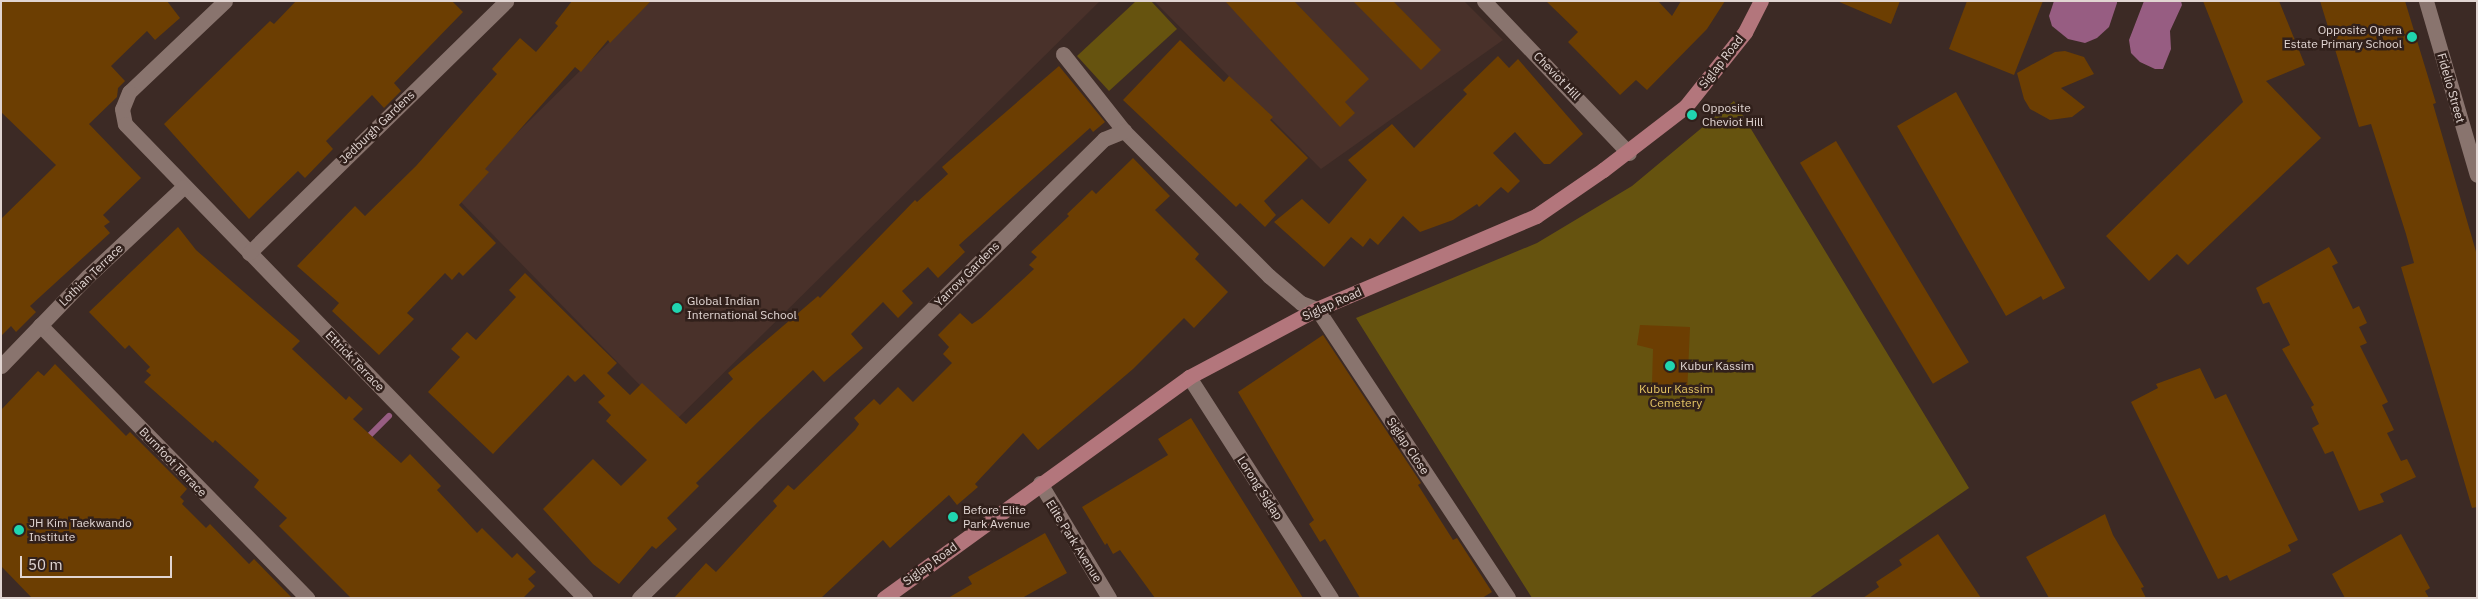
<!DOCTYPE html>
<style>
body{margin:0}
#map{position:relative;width:2478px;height:599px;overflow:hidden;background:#3c2a25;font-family:"IBM Plex Sans",sans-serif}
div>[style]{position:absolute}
.built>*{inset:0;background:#49312a}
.green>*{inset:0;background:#66530f}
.water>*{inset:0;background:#975d82}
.stream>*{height:6px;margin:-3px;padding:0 3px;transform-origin:3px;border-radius:3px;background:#975d82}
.building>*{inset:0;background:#6c3e02;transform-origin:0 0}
.minor>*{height:15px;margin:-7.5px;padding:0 7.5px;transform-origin:7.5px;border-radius:7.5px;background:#89746e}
.major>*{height:15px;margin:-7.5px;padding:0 7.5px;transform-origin:7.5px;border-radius:7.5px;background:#b3767c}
.dots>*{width:14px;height:14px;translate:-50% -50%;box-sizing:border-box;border:2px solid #31201b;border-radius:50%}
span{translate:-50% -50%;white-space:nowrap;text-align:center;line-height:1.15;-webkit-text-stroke:5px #31201b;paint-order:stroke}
.poi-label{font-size:12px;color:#e1d5d2}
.right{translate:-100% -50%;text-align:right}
.left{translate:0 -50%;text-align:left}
.street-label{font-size:12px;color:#e1d5d2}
.park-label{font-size:12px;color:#e5c565}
.frame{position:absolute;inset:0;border:2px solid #e1d5d2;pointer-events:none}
.scale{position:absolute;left:20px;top:556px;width:152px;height:22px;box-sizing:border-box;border:2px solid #e1d5d2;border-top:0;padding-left:6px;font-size:15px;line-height:18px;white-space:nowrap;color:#e1d5d2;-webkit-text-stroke:4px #31201b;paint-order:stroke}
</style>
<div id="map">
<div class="built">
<i style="clip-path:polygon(651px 1px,1100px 1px,675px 421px,454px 195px)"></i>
<i style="clip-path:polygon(1154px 1px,1464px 1px,1503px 40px,1321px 169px)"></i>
</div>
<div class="green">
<i style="clip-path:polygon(1136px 1px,1151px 1px,1177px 29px,1109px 91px,1077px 56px)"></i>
<i style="clip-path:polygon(1734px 101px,1969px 488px,1809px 598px,1532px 598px,1356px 318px,1537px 243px,1632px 186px)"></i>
</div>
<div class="water">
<i style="clip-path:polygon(2054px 1px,2117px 1px,2117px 3px,2109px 27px,2097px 38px,2085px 43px,2068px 39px,2052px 26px,2049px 16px)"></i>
<i style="clip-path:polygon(2144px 1px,2181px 1px,2182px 5px,2170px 31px,2171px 49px,2163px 69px,2155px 69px,2140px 62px,2131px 53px,2129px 40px)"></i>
</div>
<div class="stream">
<i style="left:365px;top:440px;width:34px;rotate:-45deg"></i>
</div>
<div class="building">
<i style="clip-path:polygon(1px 1px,167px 1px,180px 18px,155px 40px,147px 31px,111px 66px,125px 81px,118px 88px,117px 97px,89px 124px,141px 178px,103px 215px,110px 222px,104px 226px,110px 233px,30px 306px,36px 312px,16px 332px,11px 326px,1px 336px,1px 219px,56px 165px,1px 112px)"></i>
<i style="clip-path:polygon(296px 1px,452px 1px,463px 12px,394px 83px,401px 91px,384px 108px,372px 95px,326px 141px,333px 149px,305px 178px,298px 171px,249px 219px,164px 124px,270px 21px,274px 24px)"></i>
<i style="clip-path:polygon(572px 1px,651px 1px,610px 43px,608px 40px,581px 72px,575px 67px,485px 169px,489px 172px,459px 205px,496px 243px,463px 276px,459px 272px,452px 280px,445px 273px,407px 313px,414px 319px,379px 355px,332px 311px,339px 303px,297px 266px,355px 206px,365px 216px,416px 166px,497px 74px,492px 69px,520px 38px,536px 52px,558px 26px,555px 23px)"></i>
<i style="clip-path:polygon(1225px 1px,1294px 1px,1369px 79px,1345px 102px,1355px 113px,1340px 127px)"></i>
<i style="clip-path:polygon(1353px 1px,1393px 1px,1441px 50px,1421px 70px)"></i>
<i style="clip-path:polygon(1546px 1px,1658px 1px,1672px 16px,1681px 1px,1725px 1px,1707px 29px,1647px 90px,1636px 80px,1620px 95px,1568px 42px,1578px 32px)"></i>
<i style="clip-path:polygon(1837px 1px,1900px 1px,1891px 24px)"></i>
<i style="clip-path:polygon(1967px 1px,2043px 1px,2014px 75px,1949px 49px)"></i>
<i style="clip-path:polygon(2203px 1px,2279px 1px,2305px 65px,2266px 81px,2321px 138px,2188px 265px,2177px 254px,2149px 281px,2106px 236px,2243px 102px)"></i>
<i style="clip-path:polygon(2320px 1px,2405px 1px,2436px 103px,2433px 104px,2477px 255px,2477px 507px,2472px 508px,2401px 267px,2414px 263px,2406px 234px,2371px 124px,2359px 127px)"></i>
<i style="clip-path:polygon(1180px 40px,1224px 82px,1229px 76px,1273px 117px,1270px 120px,1308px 158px,1264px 201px,1276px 215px,1265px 227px,1240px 203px,1236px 207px,1123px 100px)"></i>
<i style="clip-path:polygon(2065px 51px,2084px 57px,2094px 74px,2061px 88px,2085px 107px,2072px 117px,2050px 120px,2030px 109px,2024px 99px,2017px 73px,2055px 52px)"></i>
<i style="clip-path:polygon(1498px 56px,1509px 68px,1518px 59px,1583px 134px,1550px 164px,1544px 164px,1515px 132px,1493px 153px,1520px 181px,1508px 193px,1501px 187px,1479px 207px,1477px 204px,1453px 220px,1420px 232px,1403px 216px,1378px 245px,1370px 238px,1363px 247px,1351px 237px,1324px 267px,1274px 222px,1302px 199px,1329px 224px,1367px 180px,1348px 160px,1392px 124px,1414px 148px,1467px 94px,1463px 90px)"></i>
<i style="clip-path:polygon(1059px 66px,1105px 122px,1093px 132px,1090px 128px,959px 245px,965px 252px,938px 278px,928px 267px,902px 291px,913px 303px,898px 318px,883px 302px,851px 334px,863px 348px,824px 382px,813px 370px,759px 421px,696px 483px,699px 486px,667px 518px,677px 529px,656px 549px,652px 546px,619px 584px,593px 564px,543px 509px,593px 459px,621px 486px,647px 460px,606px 421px,611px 415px,598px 402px,605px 396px,584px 374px,575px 382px,568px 375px,493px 454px,428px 392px,460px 357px,451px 349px,467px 332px,476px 340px,516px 297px,509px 290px,525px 273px,617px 363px,607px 373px,630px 395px,642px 383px,686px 424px,733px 379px,728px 373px,818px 296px,820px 298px,915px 200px,917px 202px,948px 174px,942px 167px)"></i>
<i style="clip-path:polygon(1956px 92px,2065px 288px,2043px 300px,2041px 296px,2006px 316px,1897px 126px)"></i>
<i style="left:1836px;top:141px;width:258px;height:42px;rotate:59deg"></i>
<i style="clip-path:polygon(1133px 158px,1170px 196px,1155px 210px,1199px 254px,1195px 259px,1228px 292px,1194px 328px,1184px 318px,1133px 369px,1038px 450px,1023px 433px,975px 484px,978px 487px,957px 505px,949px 495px,890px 548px,883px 540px,821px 598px,674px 598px,706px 563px,716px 572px,777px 506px,773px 501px,788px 485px,794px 490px,855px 430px,859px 424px,854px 418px,874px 399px,880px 405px,898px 387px,913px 402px,952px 363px,943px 354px,949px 347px,938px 335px,960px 313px,972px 324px,981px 318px,1034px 269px,1029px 265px,1037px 257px,1031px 252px,1069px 216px,1067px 214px,1092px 190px,1096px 194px)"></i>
<i style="clip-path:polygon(178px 227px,196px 250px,300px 341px,292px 349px,346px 400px,349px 396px,363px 409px,353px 419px,401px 463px,410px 454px,441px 486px,437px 490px,477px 533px,482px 528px,512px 558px,517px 553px,536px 572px,528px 579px,535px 586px,523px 598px,351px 598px,279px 526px,287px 518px,254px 487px,259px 480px,215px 440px,213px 443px,144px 382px,151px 375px,146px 371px,150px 367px,129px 345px,125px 349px,89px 312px)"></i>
<i style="clip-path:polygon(2329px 247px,2338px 263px,2332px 266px,2353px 309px,2359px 306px,2367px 323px,2359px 327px,2367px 343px,2360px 346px,2388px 402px,2382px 405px,2394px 430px,2387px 433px,2401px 461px,2407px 459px,2416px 477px,2380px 494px,2384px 502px,2359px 511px,2333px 451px,2325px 454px,2312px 428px,2319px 424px,2311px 407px,2314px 405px,2282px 349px,2290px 345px,2269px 302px,2263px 304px,2256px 288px)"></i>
<i style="clip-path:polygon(1640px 325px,1690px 327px,1687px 395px,1652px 384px,1653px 349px,1637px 345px)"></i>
<i style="clip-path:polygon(1323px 335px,1421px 483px,1418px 485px,1453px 540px,1457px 538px,1492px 592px,1482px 598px,1360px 598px,1325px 539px,1320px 542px,1309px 524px,1314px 520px,1238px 392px)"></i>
<i style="clip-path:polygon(55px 364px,126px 436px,130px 432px,187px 489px,180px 497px,184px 501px,182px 504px,206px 528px,210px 524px,249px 564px,254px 559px,292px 598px,32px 598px,1px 566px,1px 410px,38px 371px,44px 376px)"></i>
<i style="clip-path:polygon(2200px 368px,2215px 399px,2226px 394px,2298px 540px,2288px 545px,2291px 551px,2230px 581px,2227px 575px,2218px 579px,2131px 402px,2158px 388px,2156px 384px)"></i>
<i style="clip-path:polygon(1191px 418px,1284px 567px,1303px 598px,1155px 598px,1120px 550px,1113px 554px,1107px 543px,1105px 545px,1082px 507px,1168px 455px,1158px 439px)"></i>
<i style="clip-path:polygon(2105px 514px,2113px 535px,2144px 587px,2141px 588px,2146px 598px,2049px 598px,2026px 557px)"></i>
<i style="clip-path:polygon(1045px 533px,1067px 573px,1022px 598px,948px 598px,972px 584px,968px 577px)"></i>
<i style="clip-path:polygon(1938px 534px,1981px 598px,1863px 598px,1879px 587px,1876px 582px,1902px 565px,1899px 560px)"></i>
<i style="clip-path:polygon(2401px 534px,2430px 588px,2425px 591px,2429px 598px,2345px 598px,2332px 574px)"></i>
</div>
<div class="minor">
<i style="left:225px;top:1px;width:132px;rotate:136.5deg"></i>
<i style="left:129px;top:92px;width:18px;rotate:112deg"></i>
<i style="left:122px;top:109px;width:15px;rotate:79deg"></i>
<i style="left:125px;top:124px;width:661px;rotate:45.86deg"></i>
<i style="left:1484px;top:1px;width:210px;rotate:46.4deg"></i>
<i style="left:2426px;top:1px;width:181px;rotate:73.7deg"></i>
<i style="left:1063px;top:54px;width:98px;rotate:51.6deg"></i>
<i style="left:1124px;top:131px;width:205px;rotate:45deg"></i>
<i style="left:1269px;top:276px;width:42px;rotate:40.2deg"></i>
<i style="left:1301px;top:303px;width:17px;rotate:21deg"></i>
<i style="left:1317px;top:309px;width:346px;rotate:56.5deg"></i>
<i style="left:249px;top:253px;width:360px;rotate:-44.4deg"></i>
<i style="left:40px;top:325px;width:382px;rotate:45.6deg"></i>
<i style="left:1px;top:366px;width:125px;rotate:-46deg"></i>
<i style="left:88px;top:276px;width:130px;rotate:-43.1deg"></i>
<i style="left:1189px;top:377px;width:263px;rotate:57.3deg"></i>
<i style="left:1040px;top:483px;width:134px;rotate:59deg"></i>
<i style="left:639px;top:598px;width:653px;rotate:-44.63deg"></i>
<i style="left:1104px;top:139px;width:22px;rotate:-22deg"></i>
</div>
<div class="major">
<i style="left:884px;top:598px;width:377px;rotate:-35.9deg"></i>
<i style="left:1189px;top:377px;width:145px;rotate:-28deg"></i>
<i style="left:1317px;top:309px;width:238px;rotate:-23deg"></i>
<i style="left:1536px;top:216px;width:81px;rotate:-34.5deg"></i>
<i style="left:1603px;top:170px;width:105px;rotate:-37.6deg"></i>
<i style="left:1686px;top:106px;width:95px;rotate:-51.4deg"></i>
<i style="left:1745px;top:32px;width:35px;rotate:-63deg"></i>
</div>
<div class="dots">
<i style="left:2412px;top:37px;background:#20d5b0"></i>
<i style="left:1692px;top:115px;background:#20d5b0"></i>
<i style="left:677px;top:308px;background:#20d5b0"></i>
<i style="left:1670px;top:366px;background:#20d5b0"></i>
<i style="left:953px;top:517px;background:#20d5b0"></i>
<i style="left:19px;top:530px;background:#20d5b0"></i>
</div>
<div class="poi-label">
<span class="right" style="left:2402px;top:37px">Opposite Opera<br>Estate Primary School</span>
<span class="left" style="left:1702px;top:115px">Opposite<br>Cheviot Hill</span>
<span class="left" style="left:687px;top:308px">Global Indian<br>International School</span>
<span class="left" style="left:1680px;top:366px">Kubur Kassim</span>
<span class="left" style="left:963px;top:517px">Before Elite<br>Park Avenue</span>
<span class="left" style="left:29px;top:530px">JH Kim Taekwando<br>Institute</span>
</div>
<div class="street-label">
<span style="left:1721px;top:62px;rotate:-52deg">Siglap Road</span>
<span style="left:1557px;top:76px;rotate:46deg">Cheviot Hill</span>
<span style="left:2451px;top:88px;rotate:74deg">Fidelio Street</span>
<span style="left:377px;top:127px;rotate:-44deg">Jedburgh Gardens</span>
<span style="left:967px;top:274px;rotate:-45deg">Yarrow Gardens</span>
<span style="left:91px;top:275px;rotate:-44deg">Lothian Terrace</span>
<span style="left:1332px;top:304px;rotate:-24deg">Siglap Road</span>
<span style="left:355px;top:361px;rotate:46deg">Ettrick Terrace</span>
<span style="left:1408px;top:446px;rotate:56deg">Siglap Close</span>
<span style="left:173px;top:462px;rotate:46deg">Burnfoot Terrace</span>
<span style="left:1260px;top:488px;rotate:57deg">Lorong Siglap</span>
<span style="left:1074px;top:541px;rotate:58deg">Elite Park Avenue</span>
<span style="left:930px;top:564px;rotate:-36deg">Siglap Road</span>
</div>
<div class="park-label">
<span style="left:1676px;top:396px">Kubur Kassim<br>Cemetery</span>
</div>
<div class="frame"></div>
<div class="scale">50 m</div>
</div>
